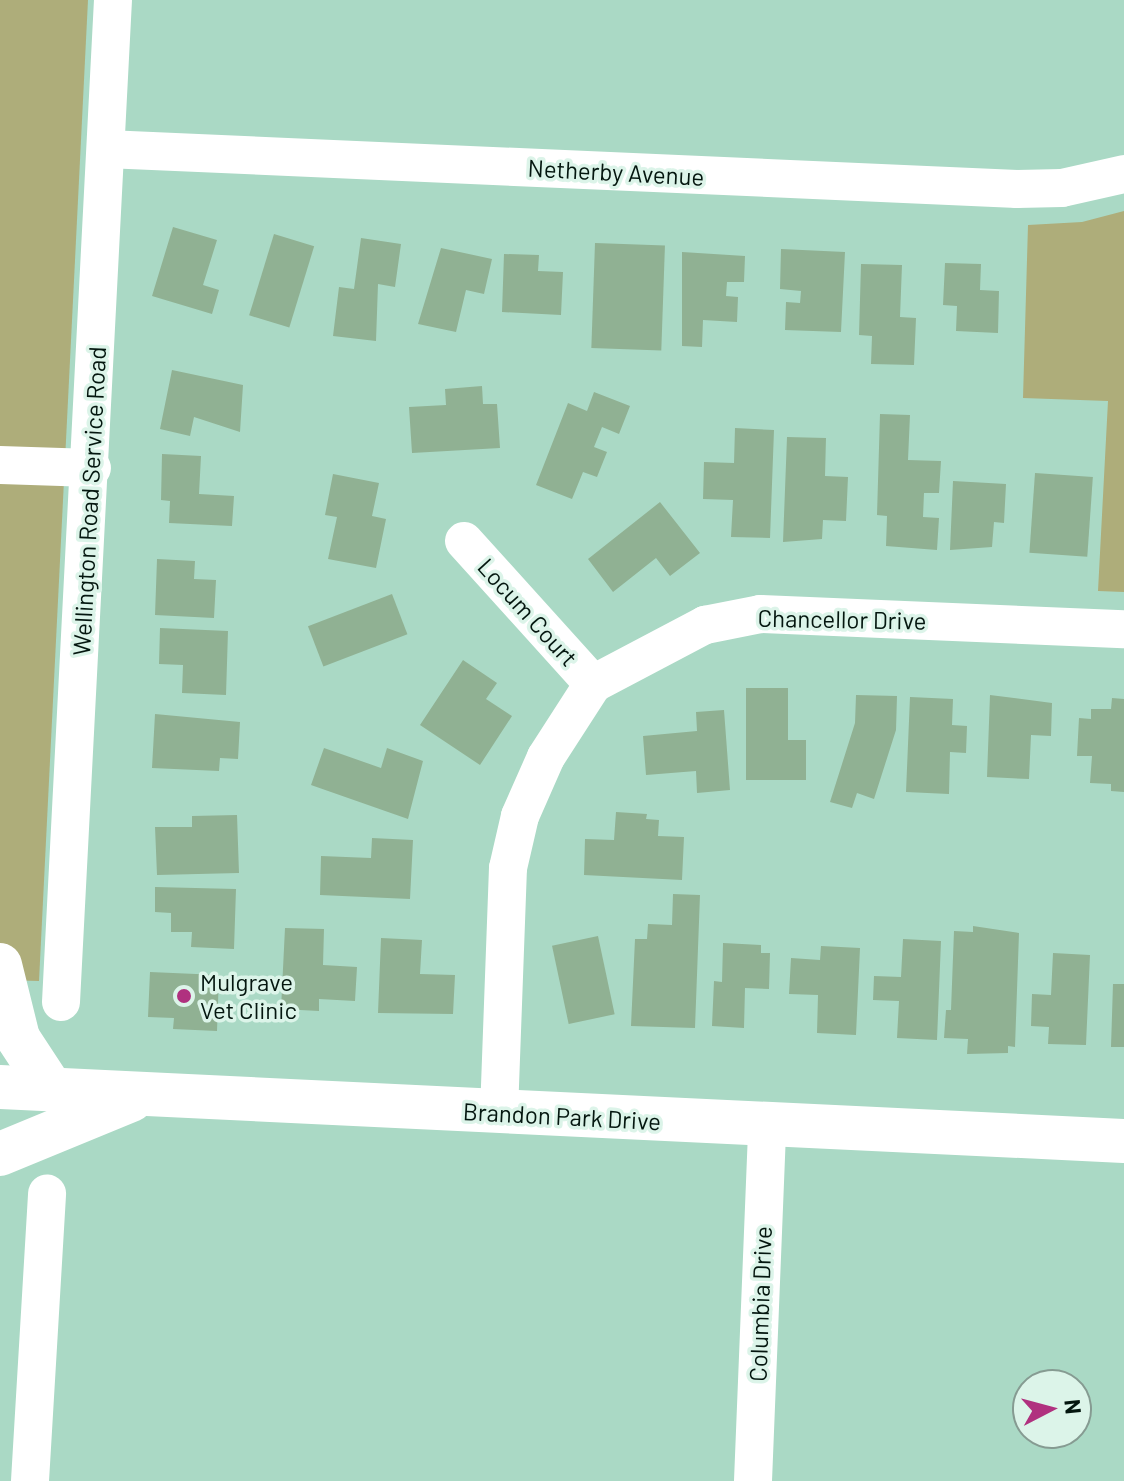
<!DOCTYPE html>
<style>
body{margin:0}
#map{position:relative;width:1124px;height:1481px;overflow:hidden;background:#aad9c5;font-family:Barlow,sans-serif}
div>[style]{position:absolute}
.green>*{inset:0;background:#aead7a}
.building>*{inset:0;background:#90b193;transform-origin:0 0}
.street>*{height:38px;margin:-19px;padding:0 19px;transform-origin:19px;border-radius:19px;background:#fff}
.secondary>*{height:44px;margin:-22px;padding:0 22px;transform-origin:22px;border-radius:22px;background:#fff}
.dots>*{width:22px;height:22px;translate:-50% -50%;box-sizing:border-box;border:4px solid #dcf4e9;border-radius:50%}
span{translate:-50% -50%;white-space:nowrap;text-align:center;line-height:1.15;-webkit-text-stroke:7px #dcf4e9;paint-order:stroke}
.street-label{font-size:24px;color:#04160f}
.poi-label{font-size:24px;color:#04160f}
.left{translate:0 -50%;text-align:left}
.north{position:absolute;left:1012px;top:1369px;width:80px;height:80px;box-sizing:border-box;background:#dcf4e9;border:2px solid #869b92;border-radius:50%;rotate:84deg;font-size:22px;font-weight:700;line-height:32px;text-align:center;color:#04160f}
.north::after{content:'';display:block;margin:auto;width:28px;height:36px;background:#b0317f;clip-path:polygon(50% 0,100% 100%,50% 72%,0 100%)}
</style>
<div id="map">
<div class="green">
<i style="clip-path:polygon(0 0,88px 0,39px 981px,0 980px)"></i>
<i style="clip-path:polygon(1124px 211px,1124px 592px,1098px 591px,1108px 401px,1023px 398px,1028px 225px,1082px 222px)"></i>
</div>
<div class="building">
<i style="clip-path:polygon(173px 227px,217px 240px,203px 285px,219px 290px,212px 314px,152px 296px)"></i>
<i style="left:274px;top:234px;width:42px;height:85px;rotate:17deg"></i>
<i style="clip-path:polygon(361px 238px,401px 244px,395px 287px,378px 284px,376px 341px,333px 336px,339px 287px,354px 289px)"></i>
<i style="left:595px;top:243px;width:70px;height:105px;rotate:2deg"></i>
<i style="clip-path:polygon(441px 248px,492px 259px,484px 294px,466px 290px,456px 332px,418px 324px)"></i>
<i style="clip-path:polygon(781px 249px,845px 252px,841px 332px,785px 330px,786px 302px,800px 303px,801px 291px,780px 289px)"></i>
<i style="clip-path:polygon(682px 252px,745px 256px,744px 282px,727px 282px,726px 296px,738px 297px,737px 322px,703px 320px,702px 347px,682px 346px)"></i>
<i style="clip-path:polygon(504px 254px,539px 255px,538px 271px,563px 272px,561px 315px,502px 312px)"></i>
<i style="clip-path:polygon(945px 263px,981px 264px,980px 290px,999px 291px,998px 333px,956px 331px,957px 306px,943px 305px)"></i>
<i style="clip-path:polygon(861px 264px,902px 265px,900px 317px,916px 318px,914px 365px,871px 364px,872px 336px,859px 335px)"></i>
<i style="clip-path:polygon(172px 370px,243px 385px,240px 432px,194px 417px,190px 436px,160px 429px)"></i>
<i style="clip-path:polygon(482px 386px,483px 404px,497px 404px,500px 448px,412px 453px,409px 407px,446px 405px,445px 389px)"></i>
<i style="clip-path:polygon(594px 392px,630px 406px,619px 434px,602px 427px,594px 447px,607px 452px,597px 477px,583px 472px,572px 499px,536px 485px,568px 403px,587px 411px)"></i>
<i style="clip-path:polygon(880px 414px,910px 415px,908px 460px,941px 461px,939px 493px,924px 493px,923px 517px,939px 518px,937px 550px,886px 546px,887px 516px,877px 515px)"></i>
<i style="clip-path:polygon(735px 428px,774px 430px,770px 538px,731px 537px,733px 500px,703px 499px,704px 462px,734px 463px)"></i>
<i style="clip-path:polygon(787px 437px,826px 438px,825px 476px,848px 477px,846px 521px,823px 520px,822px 539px,783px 542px)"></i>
<i style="clip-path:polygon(162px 454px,201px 456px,199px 494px,234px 496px,232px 526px,169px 523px,170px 501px,161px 500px)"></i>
<i style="left:1035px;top:473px;width:58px;height:80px;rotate:4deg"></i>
<i style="clip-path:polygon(333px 474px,379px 483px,372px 516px,386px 519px,376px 568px,328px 559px,337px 517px,325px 515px)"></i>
<i style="clip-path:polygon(953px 481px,1006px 484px,1004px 523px,994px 522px,992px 547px,950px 550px)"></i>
<i style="clip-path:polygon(660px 502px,700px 553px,670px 576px,656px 558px,613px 592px,588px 559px)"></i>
<i style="clip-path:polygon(157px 559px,195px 561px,194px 579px,216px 580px,214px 618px,155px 615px)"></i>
<i style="left:392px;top:594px;width:43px;height:90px;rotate:69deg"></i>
<i style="clip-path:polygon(160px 628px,228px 631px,226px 695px,182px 693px,183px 665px,159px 664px)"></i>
<i style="clip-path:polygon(463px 660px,497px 683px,486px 699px,512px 716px,480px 765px,420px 725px)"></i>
<i style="clip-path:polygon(746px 688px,788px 688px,788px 740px,806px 740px,806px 780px,746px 780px)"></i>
<i style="clip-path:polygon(856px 695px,897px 696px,896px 730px,874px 799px,857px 793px,852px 808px,830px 802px,855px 723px)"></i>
<i style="clip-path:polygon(990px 695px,1052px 703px,1051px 736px,1031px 735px,1029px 779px,987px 777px)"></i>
<i style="clip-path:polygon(910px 697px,953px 699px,952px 725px,967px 726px,966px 753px,950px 752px,949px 794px,906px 792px)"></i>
<i style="clip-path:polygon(1112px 698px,1124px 699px,1124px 792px,1111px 791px,1111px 784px,1090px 783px,1092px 756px,1077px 756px,1079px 718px,1091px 719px,1091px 709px,1111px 709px)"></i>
<i style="clip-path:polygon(724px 710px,730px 790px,697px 793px,696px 771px,646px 775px,643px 736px,697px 731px,696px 712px)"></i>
<i style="clip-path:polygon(155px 714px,240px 722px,238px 759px,220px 758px,219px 771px,152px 768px)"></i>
<i style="clip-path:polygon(324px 748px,381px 768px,387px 748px,423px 761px,408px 819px,311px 785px)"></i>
<i style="clip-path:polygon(616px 812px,647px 814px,646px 819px,659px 820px,658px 836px,684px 837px,682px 880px,584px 875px,585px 839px,614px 840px)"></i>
<i style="clip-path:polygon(237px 815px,239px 873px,157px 875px,155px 827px,192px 827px,192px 816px)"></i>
<i style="clip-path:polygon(372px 838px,413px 840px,410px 899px,320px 895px,321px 856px,371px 858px)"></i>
<i style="clip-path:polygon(155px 887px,236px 889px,234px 949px,191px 947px,192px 932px,171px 932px,171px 913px,155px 912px)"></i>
<i style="clip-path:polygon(673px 894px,700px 895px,695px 1028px,631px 1026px,635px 939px,647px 939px,648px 924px,672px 925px)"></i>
<i style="clip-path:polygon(973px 926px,1019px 933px,1015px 1047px,1008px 1046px,1008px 1053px,967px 1054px,968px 1039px,944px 1038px,946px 1010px,951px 1010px,954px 931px,973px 932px)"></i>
<i style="clip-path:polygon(285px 928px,324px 929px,323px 965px,357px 967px,355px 1001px,319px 999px,319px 1011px,281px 1009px)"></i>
<i style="left:598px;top:936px;width:80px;height:47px;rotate:78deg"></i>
<i style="clip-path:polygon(381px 938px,422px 940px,420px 974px,455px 975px,453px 1014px,378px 1013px)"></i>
<i style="clip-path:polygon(903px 939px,941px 941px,937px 1040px,897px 1038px,899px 1001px,873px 1000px,874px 976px,901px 977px)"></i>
<i style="clip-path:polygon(723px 943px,761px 945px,761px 953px,770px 953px,769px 989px,745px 988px,744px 1028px,712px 1026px,714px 981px,722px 982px)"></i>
<i style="clip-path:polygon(821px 946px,860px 948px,856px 1035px,817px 1033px,818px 995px,789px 994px,791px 958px,820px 960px)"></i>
<i style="clip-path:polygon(1053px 953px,1090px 955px,1086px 1045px,1048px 1044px,1049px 1027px,1031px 1026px,1032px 994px,1051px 995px)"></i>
<i style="clip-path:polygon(150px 972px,219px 975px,217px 1031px,173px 1029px,174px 1018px,148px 1017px)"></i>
<i style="clip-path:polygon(1113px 984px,1124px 984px,1124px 1047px,1111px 1047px)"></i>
</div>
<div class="street">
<i style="left:106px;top:149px;width:912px;rotate:2.51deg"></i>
<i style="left:1017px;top:189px;width:45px;rotate:-1.3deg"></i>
<i style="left:1062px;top:188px;width:64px;rotate:-12.7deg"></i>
<i style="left:0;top:465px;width:92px;rotate:1.9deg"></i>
<i style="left:464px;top:541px;width:193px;rotate:47.9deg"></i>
<i style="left:61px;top:1002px;width:1003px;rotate:-87.03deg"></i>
<i style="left:499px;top:1113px;width:245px;rotate:-87.9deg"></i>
<i style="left:508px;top:868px;width:53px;rotate:-77deg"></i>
<i style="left:520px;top:816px;width:64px;rotate:-66.2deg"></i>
<i style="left:546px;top:757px;width:87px;rotate:-57.2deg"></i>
<i style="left:593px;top:684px;width:127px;rotate:-27.8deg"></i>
<i style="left:705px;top:625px;width:56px;rotate:-11.3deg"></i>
<i style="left:760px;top:614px;width:364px;rotate:2.4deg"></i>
<i style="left:30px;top:1481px;width:288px;rotate:-86.6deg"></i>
<i style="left:753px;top:1481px;width:354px;rotate:-87.7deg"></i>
</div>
<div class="secondary">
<i style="left:0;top:965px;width:75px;rotate:76.1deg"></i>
<i style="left:18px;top:1038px;width:62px;rotate:56.8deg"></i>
<i style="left:0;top:1087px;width:1125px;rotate:2.75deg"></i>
<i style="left:0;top:1154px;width:142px;rotate:-22.4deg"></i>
</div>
<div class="dots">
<i style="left:184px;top:996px;background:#b0317f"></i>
</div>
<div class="street-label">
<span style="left:616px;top:172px;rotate:3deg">Netherby Avenue</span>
<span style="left:89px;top:501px;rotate:-87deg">Wellington Road Service Road</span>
<span style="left:528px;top:612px;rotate:48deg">Locum Court</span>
<span style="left:842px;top:619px;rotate:1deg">Chancellor Drive</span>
<span style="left:562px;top:1116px;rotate:3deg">Brandon Park Drive</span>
<span style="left:760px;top:1304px;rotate:-88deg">Columbia Drive</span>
</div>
<div class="poi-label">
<span class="left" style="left:200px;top:996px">Mulgrave<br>Vet Clinic</span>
</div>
<div class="north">N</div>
</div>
